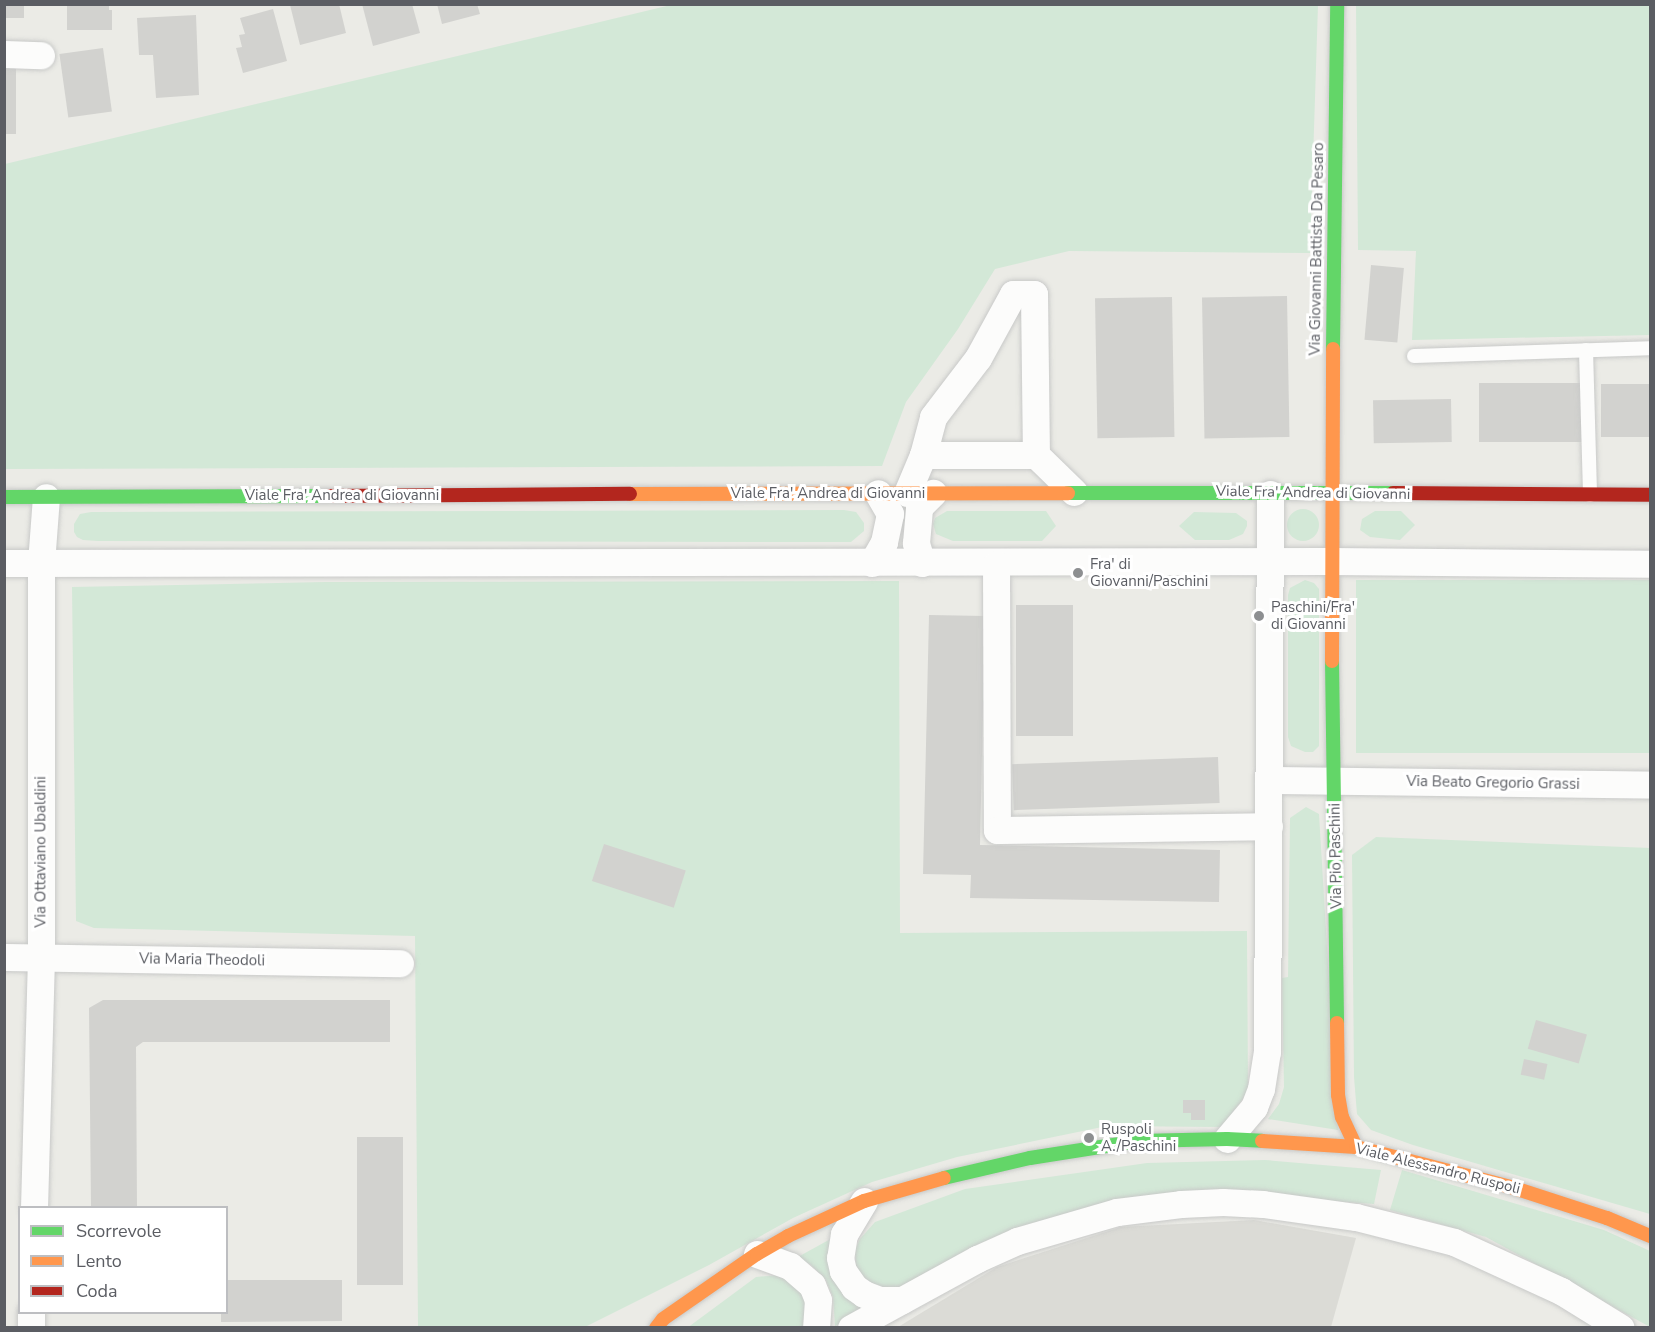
<!DOCTYPE html>
<style>
body{margin:0}
#map{position:relative;width:1655px;height:1332px;overflow:hidden;background:#ebebe6;font-family:"Nunito Sans",sans-serif}
div>[style]{position:absolute}
.industrial>*{inset:0;background:#dbdbd6}
.green>*{inset:0;background:#d3e8d7;transform-origin:0 0}
.round{border-radius:50%}
.building>*{inset:0;background:#d2d2cf;transform-origin:0 0}
.roads{filter:drop-shadow(0 0 2px #c8c9c8) drop-shadow(0 0 2px #c8c9c8)}
.lane>*{height:14px;margin:-7px;padding:0 7px;transform-origin:7px;border-radius:7px;background:#fcfcfb}
.street>*{height:27px;margin:-13.5px;padding:0 13.5px;transform-origin:13.5px;border-radius:13.5px;background:#fcfcfb}
.fast>*{height:14px;margin:-7px;padding:0 7px;transform-origin:7px;border-radius:7px;background:#63d668}
.slow>*{height:14px;margin:-7px;padding:0 7px;transform-origin:7px;border-radius:7px;background:#ff974d}
.jam>*{height:14px;margin:-7px;padding:0 7px;transform-origin:7px;border-radius:7px;background:#b3261e}
.dots>*{width:16px;height:16px;translate:-50% -50%;box-sizing:border-box;border:3px solid #fff;border-radius:50%}
span{translate:-50% -50%;white-space:nowrap;text-align:center;line-height:1.15;-webkit-text-stroke:6px #fff;paint-order:stroke}
.street-label{font-size:15px;color:#5b5d63}
.poi-label{font-size:15px;color:#5b5d63}
.left{translate:0 -50%;text-align:left}
.frame{position:absolute;inset:0;border:6px solid #5b5d63;pointer-events:none}
.legend{position:absolute;left:18px;top:1206px;width:210px;height:108px;box-sizing:border-box;background:#fff;border:2px solid #bdbec1;margin:0;padding:8px 10px;list-style:none;font-size:18px;color:#5b5d63}
.legend li{display:flex;align-items:center;gap:12px;height:30px}
.legend b{width:30px;border:2px solid #bdbec1}
</style>
<div id="map">
<div class="industrial">
<i style="clip-path:polygon(1254px 1220px,1356px 1238px,1331px 1327px,898px 1327px,997px 1267px,1121px 1227px)"></i>
</div>
<div class="green">
<i style="clip-path:polygon(675px 4px,1318px 5px,1310px 253px,1069px 251px,995px 269px,958px 329px,906px 402px,882px 466px,5px 469px,5px 164px)"></i>
<i style="clip-path:polygon(1356px 5px,1650px 5px,1650px 335px,1412px 340px,1416px 251px,1358px 250px)"></i>
<i class="round" style="left:1287px;top:509px;width:32px;height:32px"></i>
<i style="clip-path:polygon(844px 510px,856px 512px,864px 523px,864px 531px,851px 542px,98px 541px,83px 540px,77px 537px,74px 532px,74px 524px,80px 514px,91px 512px)"></i>
<i style="clip-path:polygon(947px 511px,1046px 511px,1056px 526px,1042px 541px,953px 541px,936px 534px,933px 524px,935px 518px)"></i>
<i style="clip-path:polygon(1375px 511px,1401px 511px,1415px 525px,1400px 540px,1370px 537px,1360px 530px,1362px 519px)"></i>
<i style="clip-path:polygon(1194px 512px,1236px 513px,1247px 521px,1247px 526px,1243px 534px,1229px 540px,1195px 540px,1179px 526px)"></i>
<i style="clip-path:polygon(1305px 580px,1314px 583px,1319px 589px,1319px 746px,1313px 752px,1305px 752px,1291px 746px,1288px 737px,1288px 595px,1290px 588px)"></i>
<i style="left:1356px;top:580px;width:294px;height:173px"></i>
<i style="clip-path:polygon(899px 581px,900px 933px,1247px 931px,1248px 1092px,1222px 1127px,1107px 1126px,957px 1157px,872px 1182px,793px 1218px,709px 1265px,585px 1327px,418px 1327px,415px 936px,94px 928px,76px 921px,72px 587px,326px 582px)"></i>
<i style="clip-path:polygon(1306px 807px,1319px 814px,1338px 1130px,1268px 1119px,1279px 1104px,1284px 1087px,1282px 978px,1288px 977px,1290px 818px)"></i>
<i style="clip-path:polygon(1376px 837px,1650px 848px,1650px 1214px,1413px 1145px,1371px 1130px,1357px 1114px,1354px 1077px,1352px 855px)"></i>
<i style="clip-path:polygon(1265px 1160px,1381px 1170px,1374px 1204px,1222px 1193px,906px 1288px,888px 1290px,863px 1279px,856px 1268px,855px 1250px,860px 1239px,875px 1222px,965px 1189px,1147px 1163px)"></i>
<i style="clip-path:polygon(1402px 1170px,1604px 1230px,1650px 1251px,1650px 1327px,1486px 1237px,1390px 1210px)"></i>
<i style="clip-path:polygon(836px 1236px,874px 1306px,835px 1326px,833px 1297px,826px 1280px,810px 1264px,796px 1258px)"></i>
<i style="clip-path:polygon(781px 1275px,803px 1286px,809px 1327px,687px 1328px,756px 1277px)"></i>
</div>
<div class="building">
<i style="left:4px;top:4px;width:20px;height:14px"></i>
<i style="clip-path:polygon(292px 4px,339px 4px,346px 33px,300px 45px,290px 5px)"></i>
<i style="clip-path:polygon(362px 4px,412px 4px,420px 33px,373px 46px)"></i>
<i style="clip-path:polygon(437px 4px,477px 4px,480px 14px,442px 24px)"></i>
<i style="clip-path:polygon(67px 5px,109px 5px,109px 10px,112px 10px,112px 30px,67px 30px)"></i>
<i style="clip-path:polygon(273px 9px,287px 61px,243px 73px,236px 48px,242px 47px,239px 35px,245px 34px,240px 18px)"></i>
<i style="clip-path:polygon(196px 15px,199px 95px,156px 98px,153px 55px,139px 55px,137px 18px)"></i>
<i style="left:103px;top:48px;width:64px;height:44px;rotate:82deg"></i>
<i style="left:4px;top:68px;width:12px;height:66px"></i>
<i style="left:1371px;top:265px;width:33px;height:75px;rotate:5deg"></i>
<i style="left:1287px;top:296px;width:141px;height:85px;rotate:89deg"></i>
<i style="left:1172px;top:297px;width:140px;height:77px;rotate:89deg"></i>
<i style="left:1582px;top:383px;width:59px;height:103px;rotate:90deg"></i>
<i style="left:1601px;top:384px;width:49px;height:53px"></i>
<i style="left:1451px;top:399px;width:43px;height:78px;rotate:89deg"></i>
<i style="left:1016px;top:605px;width:57px;height:131px"></i>
<i style="clip-path:polygon(929px 615px,985px 616px,980px 845px,1220px 850px,1219px 902px,970px 898px,971px 875px,923px 874px)"></i>
<i style="left:1218px;top:757px;width:46px;height:206px;rotate:88deg"></i>
<i style="left:604px;top:844px;width:86px;height:39px;rotate:18deg"></i>
<i style="clip-path:polygon(103px 1000px,390px 1000px,390px 1042px,143px 1042px,136px 1047px,137px 1208px,91px 1208px,89px 1008px)"></i>
<i style="left:1536px;top:1020px;width:53px;height:30px;rotate:16deg"></i>
<i style="left:1524px;top:1059px;width:24px;height:16px;rotate:12deg"></i>
<i style="clip-path:polygon(1183px 1100px,1205px 1100px,1205px 1120px,1191px 1120px,1191px 1113px,1183px 1113px)"></i>
<i style="left:357px;top:1137px;width:46px;height:148px"></i>
<i style="clip-path:polygon(226px 1280px,342px 1280px,342px 1321px,221px 1322px,221px 1312px,226px 1312px)"></i>
</div>
<div class="roads">
<div class="lane">
<i style="left:1586px;top:350px;width:145px;rotate:88.4deg"></i>
<i style="left:1414px;top:356px;width:236px;rotate:-1.9deg"></i>
</div>
<div class="street">
<i style="left:4px;top:54px;width:37px;rotate:2deg"></i>
<i style="left:923px;top:455px;width:113px"></i>
<i style="left:907px;top:493px;width:41px;rotate:-67.2deg"></i>
<i style="left:923px;top:455px;width:39px;rotate:-75deg"></i>
<i style="left:933px;top:417px;width:74px;rotate:-52.7deg"></i>
<i style="left:978px;top:358px;width:73px;rotate:-61.3deg"></i>
<i style="left:1013px;top:294px;width:21px"></i>
<i style="left:1034px;top:294px;width:161px;rotate:89.3deg"></i>
<i style="left:1036px;top:455px;width:53px;rotate:44.2deg"></i>
<i style="left:4px;top:563px;width:1327px;rotate:-0.09deg"></i>
<i style="left:1331px;top:561px;width:319px;rotate:0.5deg"></i>
<i style="left:872px;top:563px;width:24px;rotate:-60deg"></i>
<i style="left:884px;top:542px;width:29px;rotate:-78deg"></i>
<i style="left:890px;top:514px;width:24px;rotate:-120deg"></i>
<i style="left:922px;top:563px;width:21px;rotate:-107deg"></i>
<i style="left:916px;top:543px;width:36px;rotate:-85deg"></i>
<i style="left:919px;top:507px;width:20px;rotate:-45deg"></i>
<i style="left:996px;top:564px;width:266px;rotate:89.8deg"></i>
<i style="left:997px;top:830px;width:272px;rotate:-0.8deg"></i>
<i style="left:1268px;top:780px;width:382px;rotate:0.7deg"></i>
<i style="left:4px;top:957px;width:396px;rotate:0.9deg"></i>
<i style="left:1227px;top:1139px;width:42px;rotate:-49.8deg"></i>
<i style="left:1254px;top:1107px;width:19px;rotate:-69deg"></i>
<i style="left:1261px;top:1089px;width:37px;rotate:-81deg"></i>
<i style="left:1267px;top:1052px;width:558px;rotate:-89.69deg"></i>
<i style="left:864px;top:1201px;width:39px;rotate:121deg"></i>
<i style="left:844px;top:1234px;width:24px;rotate:99deg"></i>
<i style="left:840px;top:1258px;width:13px;rotate:77deg"></i>
<i style="left:843px;top:1271px;width:19px;rotate:55deg"></i>
<i style="left:854px;top:1287px;width:12px;rotate:35deg"></i>
<i style="left:864px;top:1294px;width:17px;rotate:21deg"></i>
<i style="left:880px;top:1300px;width:22px"></i>
<i style="left:34px;top:1208px;width:250px;rotate:-88.4deg"></i>
<i style="left:41px;top:958px;width:395px;rotate:-90deg"></i>
<i style="left:41px;top:563px;width:66px;rotate:-85.7deg"></i>
<i style="left:757px;top:1254px;width:35px;rotate:20deg"></i>
<i style="left:790px;top:1266px;width:29px;rotate:41deg"></i>
<i style="left:812px;top:1285px;width:16px;rotate:68deg"></i>
<i style="left:818px;top:1300px;width:28px;rotate:94deg"></i>
<i style="left:31px;top:1328px;width:16px;rotate:-90deg"></i>
<i style="left:851px;top:1328px;width:144px;rotate:-28.7deg"></i>
<i style="left:977px;top:1259px;width:44px;rotate:-24.2deg"></i>
<i style="left:1017px;top:1241px;width:104px;rotate:-16.2deg"></i>
<i style="left:1117px;top:1212px;width:64px;rotate:-7.1deg"></i>
<i style="left:1181px;top:1204px;width:42px;rotate:-2.7deg"></i>
<i style="left:1223px;top:1202px;width:40px;rotate:2.9deg"></i>
<i style="left:1263px;top:1204px;width:94px;rotate:8deg"></i>
<i style="left:1356px;top:1217px;width:101px;rotate:14.3deg"></i>
<i style="left:1454px;top:1242px;width:118px;rotate:24.6deg"></i>
<i style="left:1561px;top:1291px;width:70px;rotate:31.7deg"></i>
</div>
<div class="fast">
<i style="left:1333px;top:349px;width:345px;rotate:-89.3deg"></i>
<i style="left:1068px;top:493px;width:325px"></i>
<i style="left:4px;top:497px;width:320px;rotate:-0.2deg"></i>
<i style="left:1332px;top:661px;width:362px;rotate:89.2deg"></i>
<i style="left:944px;top:1178px;width:88px;rotate:-13.1deg"></i>
<i style="left:1030px;top:1158px;width:109px;rotate:-8.9deg"></i>
<i style="left:1138px;top:1141px;width:89px;rotate:-1.3deg"></i>
<i style="left:1227px;top:1139px;width:35px;rotate:3deg"></i>
</div>
<div class="slow">
<i style="left:630px;top:494px;width:438px;rotate:-0.1deg"></i>
<i style="left:1332px;top:661px;width:312px;rotate:-89.8deg"></i>
<i style="left:1337px;top:1023px;width:72px;rotate:89.2deg"></i>
<i style="left:1338px;top:1095px;width:22px;rotate:80deg"></i>
<i style="left:1342px;top:1117px;width:33px;rotate:65deg"></i>
<i style="left:1262px;top:1141px;width:94px;rotate:3.7deg"></i>
<i style="left:1356px;top:1147px;width:160px;rotate:14.5deg"></i>
<i style="left:1511px;top:1187px;width:101px;rotate:17.9deg"></i>
<i style="left:1607px;top:1218px;width:47px;rotate:22.7deg"></i>
<i style="left:656px;top:1328px;width:11px;rotate:-52deg"></i>
<i style="left:663px;top:1319px;width:114px;rotate:-34.7deg"></i>
<i style="left:757px;top:1254px;width:36px;rotate:-30deg"></i>
<i style="left:788px;top:1236px;width:84px;rotate:-24.7deg"></i>
<i style="left:864px;top:1201px;width:83px;rotate:-16deg"></i>
</div>
<div class="jam">
<i style="left:1393px;top:493px;width:257px;rotate:0.4deg"></i>
<i style="left:324px;top:496px;width:306px;rotate:-0.4deg"></i>
</div>
</div>
<div class="dots">
<i style="left:1078px;top:573px;background:#8d8f91"></i>
<i style="left:1259px;top:616px;background:#8d8f91"></i>
<i style="left:1089px;top:1138px;background:#8d8f91"></i>
</div>
<div class="street-label">
<span style="left:1317px;top:249px;rotate:-89deg">Via Giovanni Battista Da Pesaro</span>
<span style="left:1313px;top:493px;rotate:1deg">Viale Fra' Andrea di Giovanni</span>
<span style="left:828px;top:494px">Viale Fra' Andrea di Giovanni</span>
<span style="left:342px;top:496px">Viale Fra' Andrea di Giovanni</span>
<span style="left:1493px;top:783px;rotate:1deg">Via Beato Gregorio Grassi</span>
<span style="left:41px;top:852px;rotate:-90deg">Via Ottaviano Ubaldini</span>
<span style="left:1336px;top:856px;rotate:-91deg">Via Pio Paschini</span>
<span style="left:202px;top:960px;rotate:1deg">Via Maria Theodoli</span>
<span style="left:1438px;top:1169px;rotate:14deg">Viale Alessandro Ruspoli</span>
</div>
<div class="poi-label">
<span class="left" style="left:1090px;top:573px">Fra' di<br>Giovanni/Paschini</span>
<span class="left" style="left:1271px;top:616px">Paschini/Fra'<br>di Giovanni</span>
<span class="left" style="left:1101px;top:1138px">Ruspoli<br>A./Paschini</span>
</div>
<div class="frame"></div>
<ul class="legend">
<li><b style="height:8px;background:#63d668"></b>Scorrevole</li>
<li><b style="height:8px;background:#ff974d"></b>Lento</li>
<li><b style="height:8px;background:#b3261e"></b>Coda</li>
</ul>
</div>
